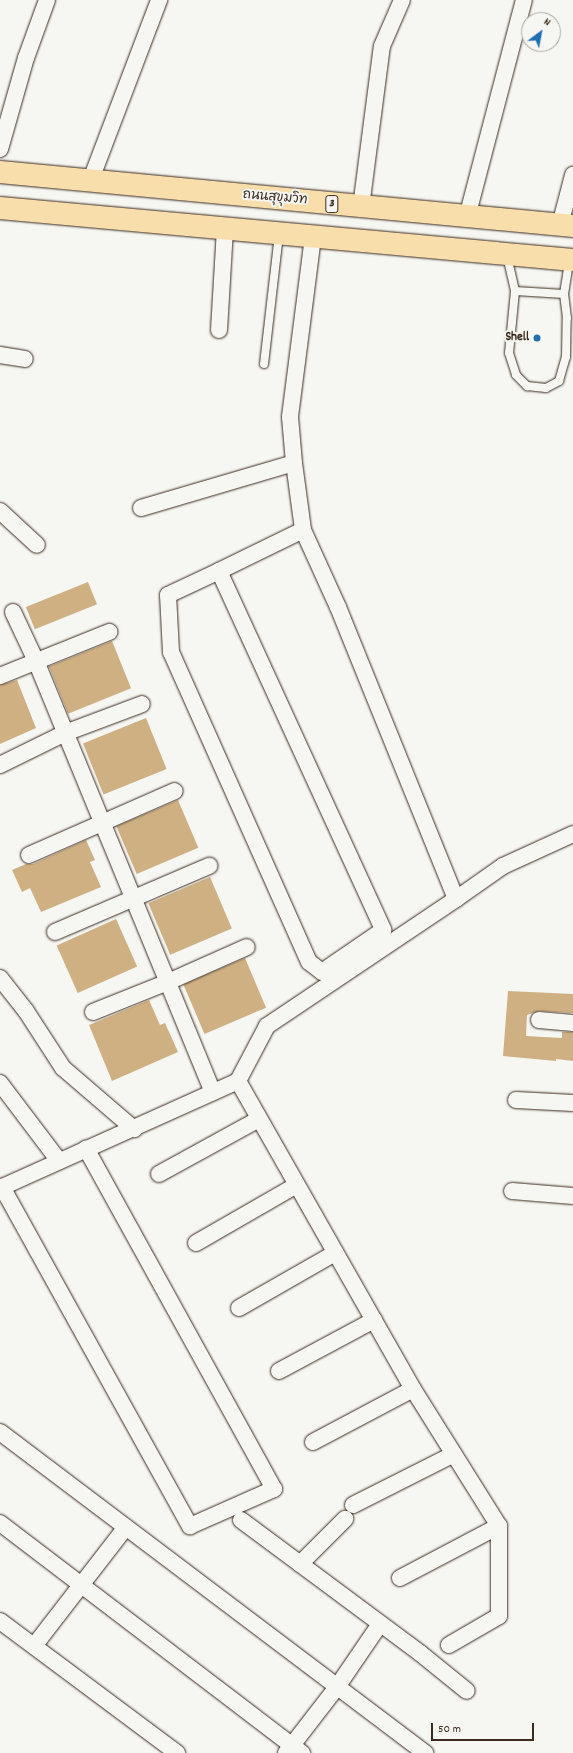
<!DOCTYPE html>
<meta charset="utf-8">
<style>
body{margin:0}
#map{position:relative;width:573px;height:1753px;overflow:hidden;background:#f6f6f2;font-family:Dekko,"Playpen Sans Thai",sans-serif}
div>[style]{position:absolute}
.building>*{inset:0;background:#cfb083;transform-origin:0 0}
.roads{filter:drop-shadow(0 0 1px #3b2a1e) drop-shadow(0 0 1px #3b2a1e)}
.lane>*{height:8px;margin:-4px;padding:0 4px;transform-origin:4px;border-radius:4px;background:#f6f6f2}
.street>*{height:16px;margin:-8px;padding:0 8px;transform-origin:8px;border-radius:8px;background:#f6f6f2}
.highway>*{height:22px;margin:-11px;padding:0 11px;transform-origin:11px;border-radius:11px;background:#f8deab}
.dots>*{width:11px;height:11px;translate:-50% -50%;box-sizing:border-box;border:2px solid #f6f6f2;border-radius:50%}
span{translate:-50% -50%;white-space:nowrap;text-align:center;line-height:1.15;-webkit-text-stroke:4px #f6f6f2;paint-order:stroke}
.shield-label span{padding:1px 3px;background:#f6f6f2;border:1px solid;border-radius:3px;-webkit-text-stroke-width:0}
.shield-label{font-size:12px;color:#3b2a1e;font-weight:700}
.street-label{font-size:13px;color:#3b2a1e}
.poi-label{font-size:13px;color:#3b2a1e;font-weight:700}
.right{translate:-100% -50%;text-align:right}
.north{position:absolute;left:521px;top:12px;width:40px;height:40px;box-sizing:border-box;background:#f6f6f2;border:1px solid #aba49d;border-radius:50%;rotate:32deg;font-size:11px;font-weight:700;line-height:16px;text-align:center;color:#3b2a1e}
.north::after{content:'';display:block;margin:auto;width:14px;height:18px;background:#1f6fb2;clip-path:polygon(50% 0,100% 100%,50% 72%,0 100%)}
.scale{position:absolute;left:431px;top:1723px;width:103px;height:18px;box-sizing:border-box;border:2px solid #3b2a1e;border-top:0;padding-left:5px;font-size:12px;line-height:14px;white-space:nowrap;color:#3b2a1e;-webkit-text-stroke:3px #f6f6f2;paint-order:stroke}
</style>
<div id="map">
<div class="building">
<i style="left:88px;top:582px;width:24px;height:67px;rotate:68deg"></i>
<i style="left:112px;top:641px;width:51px;height:68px;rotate:68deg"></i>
<i style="clip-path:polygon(17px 680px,36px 728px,0 744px,0 685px)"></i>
<i style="left:146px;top:718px;width:55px;height:68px;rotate:68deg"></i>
<i style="left:178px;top:800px;width:52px;height:67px;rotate:67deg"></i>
<i style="clip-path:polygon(86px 840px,95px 860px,90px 862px,101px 887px,41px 912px,30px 888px,22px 892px,12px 870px,26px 864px,33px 864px)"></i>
<i style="left:210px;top:877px;width:56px;height:67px;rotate:67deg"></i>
<i style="left:116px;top:919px;width:52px;height:65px;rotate:66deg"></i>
<i style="left:245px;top:958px;width:54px;height:67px;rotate:67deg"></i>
<i style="clip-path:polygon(508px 991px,573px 994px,573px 1013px,539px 1011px,527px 1015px,526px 1036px,562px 1038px,562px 1032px,573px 1032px,573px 1061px,556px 1059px,556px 1061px,503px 1056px)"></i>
<i style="clip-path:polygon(149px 1000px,160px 1025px,165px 1023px,178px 1052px,112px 1081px,89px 1025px)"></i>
</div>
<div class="roads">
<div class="lane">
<i style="left:507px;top:256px;width:36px;rotate:77deg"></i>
<i style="left:515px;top:291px;width:62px;rotate:95.5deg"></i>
<i style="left:509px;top:353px;width:23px;rotate:72deg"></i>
<i style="left:516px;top:375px;width:16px;rotate:45deg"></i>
<i style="left:527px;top:386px;width:19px;rotate:6deg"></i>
<i style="left:546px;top:388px;width:15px;rotate:-28deg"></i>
<i style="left:559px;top:381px;width:25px;rotate:-74deg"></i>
<i style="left:566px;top:357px;width:39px;rotate:-89deg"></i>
<i style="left:567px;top:318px;width:24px;rotate:-97deg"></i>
<i style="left:564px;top:294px;width:33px;rotate:-81deg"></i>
<i style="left:515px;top:291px;width:49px;rotate:3.5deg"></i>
<i style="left:264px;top:364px;width:130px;rotate:-83.4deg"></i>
</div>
<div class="street">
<i style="left:0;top:149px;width:95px;rotate:-74.1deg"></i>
<i style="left:26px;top:58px;width:62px;rotate:-70.1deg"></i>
<i style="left:90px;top:182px;width:195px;rotate:-69.2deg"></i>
<i style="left:361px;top:207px;width:162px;rotate:-82.6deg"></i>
<i style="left:382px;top:46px;width:50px;rotate:-66.5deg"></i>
<i style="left:467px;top:217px;width:224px;rotate:-75.3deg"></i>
<i style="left:560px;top:225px;width:52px;rotate:-75.4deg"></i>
<i style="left:313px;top:237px;width:181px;rotate:97.3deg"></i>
<i style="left:290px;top:417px;width:46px;rotate:85deg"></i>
<i style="left:294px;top:463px;width:68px;rotate:82.3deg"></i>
<i style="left:303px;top:530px;width:85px;rotate:65.6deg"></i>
<i style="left:338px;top:607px;width:315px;rotate:68deg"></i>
<i style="left:219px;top:330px;width:101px;rotate:-86.6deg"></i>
<i style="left:0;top:355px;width:25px;rotate:9deg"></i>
<i style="left:141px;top:508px;width:159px;rotate:-16.4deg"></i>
<i style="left:0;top:511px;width:50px;rotate:42.6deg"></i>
<i style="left:219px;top:571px;width:395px;rotate:65.4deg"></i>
<i style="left:383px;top:930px;width:74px;rotate:145.5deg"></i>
<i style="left:322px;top:972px;width:16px;rotate:-142deg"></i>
<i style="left:309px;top:962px;width:339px;rotate:-114deg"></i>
<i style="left:171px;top:652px;width:57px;rotate:-93deg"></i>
<i style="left:168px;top:595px;width:56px;rotate:-25.2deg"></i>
<i style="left:219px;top:571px;width:93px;rotate:-26deg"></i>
<i style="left:13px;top:612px;width:54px;rotate:64.9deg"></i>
<i style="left:36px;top:661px;width:466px;rotate:67.7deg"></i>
<i style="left:0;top:676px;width:118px;rotate:-22deg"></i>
<i style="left:0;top:765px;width:72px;rotate:-26.2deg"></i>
<i style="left:65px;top:733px;width:82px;rotate:-20.6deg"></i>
<i style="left:29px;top:855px;width:159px;rotate:-23.7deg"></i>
<i style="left:55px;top:932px;width:168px;rotate:-23.2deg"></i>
<i style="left:0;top:978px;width:42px;rotate:51.8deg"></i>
<i style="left:26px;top:1011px;width:68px;rotate:57deg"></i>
<i style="left:63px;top:1068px;width:94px;rotate:40.7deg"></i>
<i style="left:93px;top:1012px;width:81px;rotate:-21.8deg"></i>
<i style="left:168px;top:982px;width:86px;rotate:-23.9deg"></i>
<i style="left:539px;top:1020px;width:34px;rotate:5deg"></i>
<i style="left:238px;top:1081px;width:354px;rotate:60.4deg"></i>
<i style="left:413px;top:1389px;width:162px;rotate:57.9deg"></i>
<i style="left:499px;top:1526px;width:90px;rotate:90deg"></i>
<i style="left:499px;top:1616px;width:58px;rotate:149.9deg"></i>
<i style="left:0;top:1083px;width:98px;rotate:52.9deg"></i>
<i style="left:516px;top:1100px;width:57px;rotate:3deg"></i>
<i style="left:159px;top:1174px;width:114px;rotate:-28.8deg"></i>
<i style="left:2px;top:1187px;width:388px;rotate:61deg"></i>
<i style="left:190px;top:1526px;width:92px;rotate:-23.8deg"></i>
<i style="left:274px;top:1489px;width:389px;rotate:-118.9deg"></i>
<i style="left:0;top:1188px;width:261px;rotate:-24.2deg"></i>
<i style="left:238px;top:1081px;width:62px;rotate:-62.2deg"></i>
<i style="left:267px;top:1026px;width:228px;rotate:-33.9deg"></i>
<i style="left:456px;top:899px;width:57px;rotate:-35.1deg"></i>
<i style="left:503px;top:866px;width:77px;rotate:-24.6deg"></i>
<i style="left:512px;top:1191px;width:61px;rotate:4.7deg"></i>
<i style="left:196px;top:1243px;width:116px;rotate:-29.9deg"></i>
<i style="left:239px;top:1308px;width:111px;rotate:-29.8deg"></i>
<i style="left:279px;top:1371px;width:108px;rotate:-28.2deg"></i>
<i style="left:0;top:1432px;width:533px;rotate:37.06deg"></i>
<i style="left:313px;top:1442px;width:113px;rotate:-27.9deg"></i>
<i style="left:353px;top:1505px;width:113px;rotate:-26.8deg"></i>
<i style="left:241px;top:1520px;width:223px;rotate:36.6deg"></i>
<i style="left:420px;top:1653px;width:60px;rotate:39deg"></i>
<i style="left:0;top:1523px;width:380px;rotate:37.3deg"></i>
<i style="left:300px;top:1564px;width:64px;rotate:-45deg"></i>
<i style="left:400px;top:1578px;width:112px;rotate:-27.7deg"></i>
<i style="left:0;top:1621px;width:221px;rotate:36.7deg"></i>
<i style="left:34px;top:1646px;width:150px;rotate:-52.3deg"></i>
<i style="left:286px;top:1753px;width:83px;rotate:-52.3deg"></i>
<i style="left:337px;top:1687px;width:76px;rotate:-55.7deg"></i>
</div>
<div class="highway">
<i style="left:0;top:172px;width:576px;rotate:5.38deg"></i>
<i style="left:0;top:208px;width:575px;rotate:5.19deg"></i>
</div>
</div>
<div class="dots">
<i style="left:537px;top:338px;background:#1f6fb2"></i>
</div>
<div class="shield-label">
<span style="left:332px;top:204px">3</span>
</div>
<div class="street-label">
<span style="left:275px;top:199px;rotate:5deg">ถนนสุขุมวิท</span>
</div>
<div class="poi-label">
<span class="right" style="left:529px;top:338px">Shell</span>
</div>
<div class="north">N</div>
<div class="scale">50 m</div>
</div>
